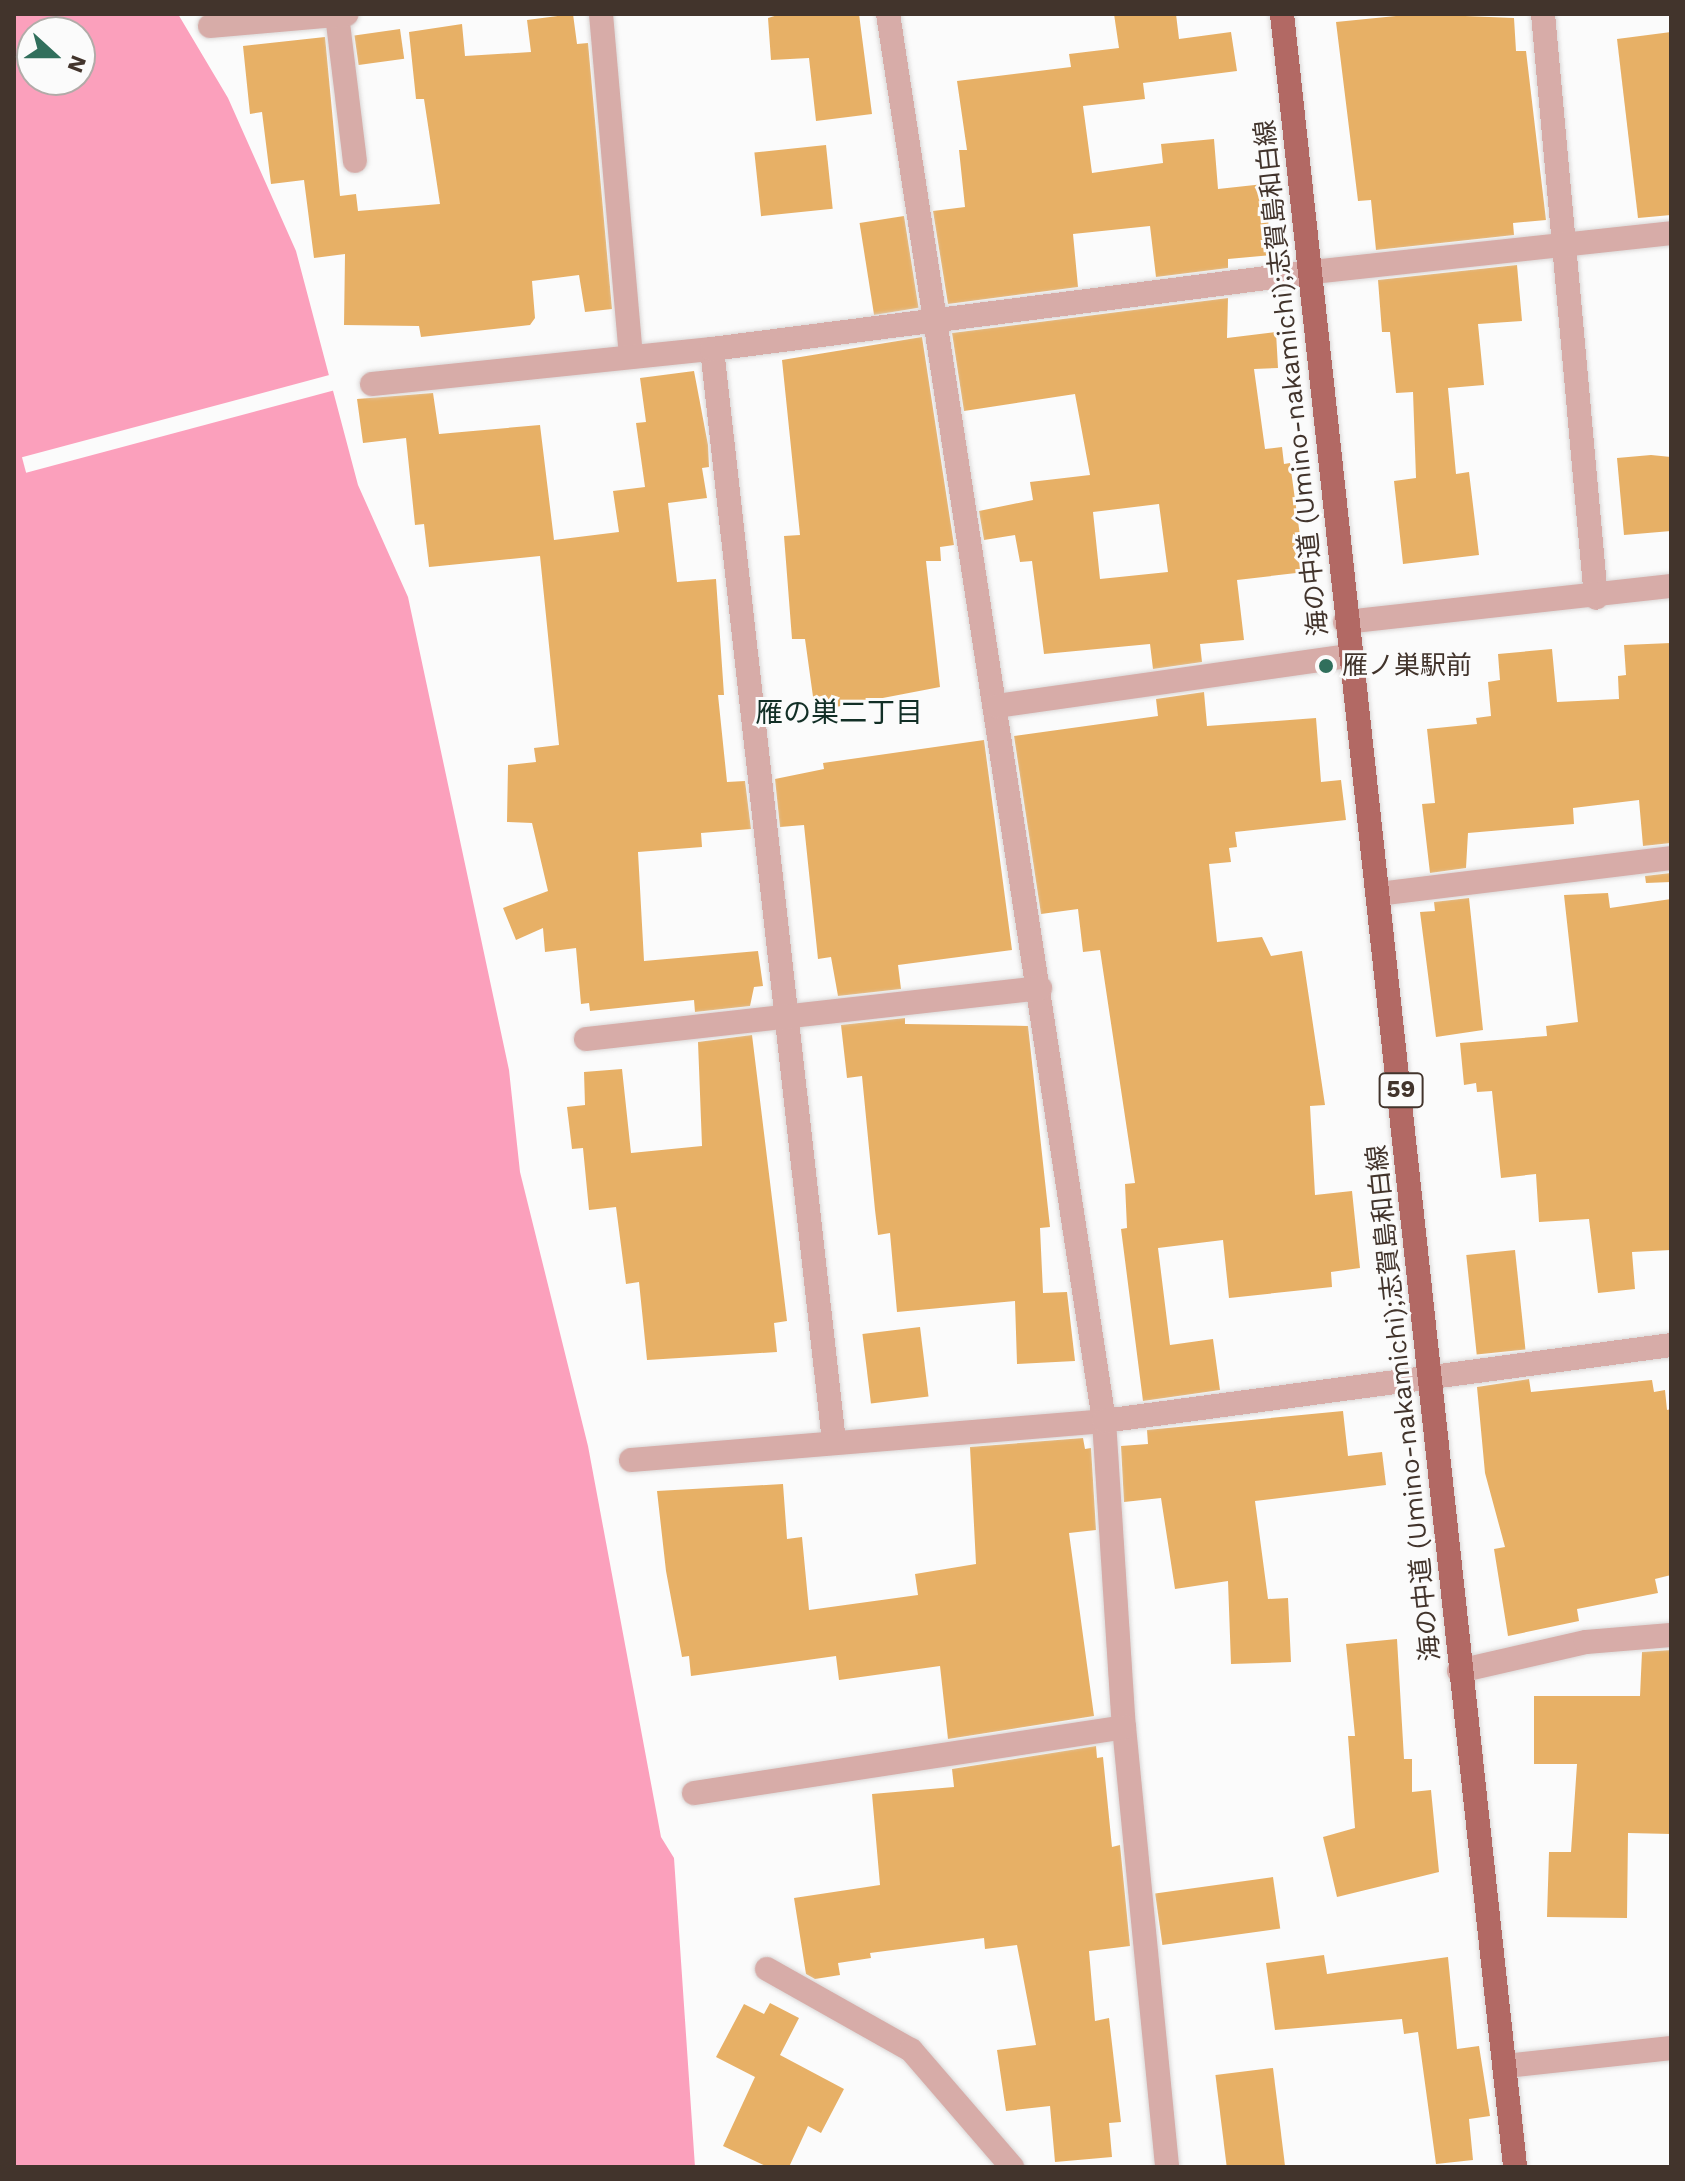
<!DOCTYPE html>
<meta charset="utf-8">
<style>
body{margin:0}
#map{position:relative;width:1685px;height:2181px;overflow:hidden;background:#fbfbfb;font-family:"Work Sans","Noto Sans JP",sans-serif}
div>[style]{position:absolute}
.water>*{inset:0;background:#fba0bc}
.pier>*{inset:0;background:#fbfbfb;transform-origin:0 0}
.building>*{inset:0;background:#e7b066;transform-origin:0 0}
.roads{filter:drop-shadow(0 0 2px #dad7d6) drop-shadow(0 0 2px #dad7d6)}
.minor>*{height:24px;margin:-12px;padding:0 12px;transform-origin:12px;border-radius:12px;background:#d7aca8}
.major>*{height:24px;margin:-12px;padding:0 12px;transform-origin:12px;border-radius:12px;background:#b26964}
.dots>*{width:22px;height:22px;translate:-50% -50%;box-sizing:border-box;border:4px solid #fbfbfb;border-radius:50%}
span{translate:-50% -50%;white-space:nowrap;text-align:center;line-height:1.15;-webkit-text-stroke:6px #fbfbfb;paint-order:stroke}
.shield-label span{padding:2px 6px;background:#fbfbfb;border:2px solid;border-radius:6px;-webkit-text-stroke-width:0}
.shield-label{font-size:24px;color:#42342c;font-weight:700}
.street-label{font-size:26px;color:#42342c}
.poi-label{font-size:26px;color:#42342c}
.left{translate:0 -50%;text-align:left}
.neighbourhood-label{font-size:28px;color:#122f26}
.frame{position:absolute;inset:0;border:16px solid #42342c;pointer-events:none}
.north{position:absolute;left:16px;top:16px;width:80px;height:80px;box-sizing:border-box;background:#fbfbfb;border:2px solid #b1aba8;border-radius:50%;rotate:111deg;font-size:22px;font-weight:700;line-height:32px;text-align:center;color:#42342c}
.north::after{content:'';display:block;margin:auto;width:28px;height:36px;background:#316f5c;clip-path:polygon(50% 0,100% 100%,50% 72%,0 100%)}
</style>
<div id="map">
<div class="water">
<i style="clip-path:polygon(evenodd,14px 14px,178px 14px,228px 98px,296px 251px,358px 485px,408px 597px,509px 1070px,520px 1172px,588px 1446px,661px 1837px,674px 1858px,695px 2167px,14px 2167px,14px 14px,32px 32px,80px 32px,80px 80px,32px 80px,32px 32px)"></i>
</div>
<div class="pier">
<i style="left:333px;top:374px;width:16px;height:322px;rotate:75deg"></i>
</div>
<div class="building">
<i style="clip-path:polygon(573px 14px,577px 44px,588px 43px,612px 309px,585px 312px,579px 275px,532px 281px,535px 318px,530px 325px,421px 337px,419px 326px,344px 325px,345px 254px,314px 258px,304px 180px,271px 184px,262px 112px,250px 114px,243px 46px,325px 37px,340px 196px,356px 194px,358px 211px,440px 204px,424px 99px,416px 99px,409px 32px,462px 24px,465px 56px,531px 52px,527px 20px)"></i>
<i style="clip-path:polygon(781px 14px,859px 14px,872px 114px,816px 121px,809px 58px,771px 60px,768px 18px)"></i>
<i style="clip-path:polygon(1114px 14px,1176px 14px,1179px 39px,1231px 32px,1237px 71px,1143px 83px,1145px 99px,1083px 106px,1092px 173px,1163px 163px,1161px 144px,1214px 139px,1218px 189px,1264px 184px,1272px 255px,1228px 259px,1228px 268px,1156px 277px,1150px 226px,1073px 234px,1078px 287px,948px 304px,933px 211px,965px 207px,959px 150px,967px 150px,957px 81px,1071px 67px,1069px 54px,1119px 48px)"></i>
<i style="clip-path:polygon(1416px 14px,1514px 18px,1516px 51px,1526px 51px,1546px 220px,1513px 223px,1514px 235px,1376px 250px,1371px 200px,1358px 201px,1336px 22px)"></i>
<i style="left:400px;top:29px;width:30px;height:46px;rotate:82deg"></i>
<i style="clip-path:polygon(1671px 32px,1671px 215px,1638px 218px,1617px 39px)"></i>
<i style="left:826px;top:145px;width:64px;height:72px;rotate:84deg"></i>
<i style="left:904px;top:216px;width:93px;height:45px;rotate:81deg"></i>
<i style="clip-path:polygon(1517px 265px,1522px 321px,1478px 324px,1484px 385px,1448px 388px,1456px 474px,1469px 472px,1479px 555px,1403px 564px,1394px 481px,1416px 478px,1413px 392px,1396px 393px,1390px 332px,1382px 332px,1378px 280px)"></i>
<i style="clip-path:polygon(evenodd,1228px 298px,1227px 338px,1276px 332px,1278px 368px,1254px 369px,1265px 449px,1282px 447px,1284px 464px,1290px 463px,1305px 572px,1237px 580px,1244px 640px,1200px 644px,1202px 662px,1153px 669px,1150px 644px,1044px 654px,1032px 561px,1020px 562px,1015px 535px,984px 540px,979px 511px,1033px 500px,1030px 482px,1090px 475px,1075px 394px,964px 411px,952px 333px,1228px 298px,1159px 504px,1168px 572px,1100px 579px,1093px 512px,1159px 504px)"></i>
<i style="clip-path:polygon(922px 337px,954px 545px,940px 547px,941px 561px,926px 561px,940px 687px,815px 711px,805px 639px,792px 639px,784px 536px,800px 535px,782px 360px)"></i>
<i style="clip-path:polygon(694px 371px,708px 445px,709px 467px,702px 468px,707px 498px,668px 503px,677px 582px,716px 579px,724px 695px,718px 695px,727px 782px,745px 781px,751px 829px,701px 833px,702px 847px,638px 852px,644px 961px,758px 951px,763px 986px,754px 987px,750px 1006px,695px 1012px,694px 1000px,590px 1011px,589px 1003px,581px 1004px,576px 948px,545px 952px,543px 928px,516px 940px,503px 908px,548px 891px,532px 823px,507px 822px,508px 765px,536px 762px,534px 748px,559px 745px,540px 556px,429px 567px,424px 524px,415px 525px,406px 438px,363px 443px,357px 399px,433px 393px,439px 434px,540px 425px,554px 540px,619px 532px,613px 491px,645px 487px,636px 423px,646px 422px,640px 378px)"></i>
<i style="clip-path:polygon(1651px 455px,1671px 457px,1671px 531px,1624px 535px,1617px 458px)"></i>
<i style="clip-path:polygon(1671px 643px,1671px 843px,1643px 846px,1639px 800px,1573px 808px,1574px 824px,1468px 833px,1466px 868px,1430px 873px,1422px 804px,1435px 803px,1427px 729px,1477px 724px,1476px 718px,1491px 716px,1488px 682px,1500px 680px,1498px 654px,1552px 649px,1557px 702px,1619px 699px,1618px 676px,1626px 675px,1624px 645px)"></i>
<i style="clip-path:polygon(1204px 692px,1207px 726px,1316px 718px,1321px 782px,1341px 780px,1346px 820px,1235px 832px,1237px 847px,1229px 848px,1231px 862px,1209px 864px,1217px 942px,1262px 937px,1271px 956px,1302px 951px,1325px 1105px,1310px 1106px,1315px 1195px,1352px 1191px,1360px 1268px,1331px 1272px,1332px 1287px,1229px 1298px,1223px 1240px,1158px 1248px,1170px 1345px,1213px 1339px,1220px 1390px,1143px 1401px,1121px 1229px,1127px 1228px,1125px 1184px,1135px 1183px,1100px 950px,1083px 952px,1078px 909px,1041px 914px,1014px 736px,1158px 716px,1156px 699px)"></i>
<i style="clip-path:polygon(984px 740px,1012px 950px,898px 965px,901px 989px,838px 996px,831px 957px,818px 959px,804px 825px,780px 827px,775px 779px,824px 769px,823px 763px)"></i>
<i style="clip-path:polygon(1671px 873px,1671px 882px,1646px 883px,1645px 876px)"></i>
<i style="clip-path:polygon(1608px 893px,1610px 908px,1671px 899px,1671px 1250px,1632px 1252px,1635px 1289px,1598px 1293px,1589px 1219px,1539px 1222px,1536px 1174px,1501px 1178px,1492px 1091px,1477px 1092px,1476px 1083px,1464px 1085px,1460px 1043px,1547px 1036px,1546px 1026px,1578px 1022px,1564px 895px)"></i>
<i style="clip-path:polygon(1469px 898px,1483px 1030px,1436px 1037px,1420px 912px,1435px 911px,1434px 902px)"></i>
<i style="clip-path:polygon(905px 1018px,905px 1024px,1028px 1026px,1050px 1227px,1040px 1228px,1043px 1293px,1067px 1292px,1075px 1361px,1017px 1364px,1015px 1301px,897px 1312px,890px 1233px,878px 1235px,875px 1210px,862px 1076px,847px 1078px,841px 1025px)"></i>
<i style="clip-path:polygon(752px 1035px,787px 1321px,774px 1323px,777px 1352px,647px 1360px,639px 1282px,626px 1284px,616px 1207px,589px 1210px,583px 1148px,572px 1149px,567px 1107px,585px 1105px,584px 1072px,622px 1069px,631px 1153px,702px 1146px,698px 1042px)"></i>
<i style="left:1515px;top:1250px;width:100px;height:49px;rotate:84deg"></i>
<i style="left:920px;top:1327px;width:70px;height:58px;rotate:83deg"></i>
<i style="clip-path:polygon(1529px 1379px,1531px 1392px,1652px 1380px,1654px 1392px,1665px 1390px,1667px 1410px,1671px 1409px,1671px 1575px,1655px 1579px,1658px 1593px,1577px 1609px,1579px 1621px,1508px 1636px,1494px 1549px,1505px 1547px,1485px 1473px,1477px 1387px)"></i>
<i style="clip-path:polygon(1343px 1411px,1348px 1456px,1382px 1452px,1386px 1485px,1255px 1501px,1268px 1599px,1288px 1598px,1291px 1662px,1231px 1664px,1228px 1581px,1175px 1589px,1161px 1498px,1124px 1502px,1121px 1446px,1148px 1444px,1147px 1430px)"></i>
<i style="clip-path:polygon(1083px 1438px,1085px 1449px,1091px 1448px,1096px 1530px,1069px 1533px,1094px 1716px,948px 1739px,940px 1666px,839px 1680px,836px 1656px,691px 1676px,689px 1656px,682px 1657px,666px 1571px,657px 1491px,783px 1484px,787px 1539px,802px 1537px,809px 1610px,918px 1595px,915px 1574px,976px 1564px,970px 1447px)"></i>
<i style="clip-path:polygon(1397px 1639px,1404px 1759px,1412px 1759px,1412px 1792px,1431px 1790px,1439px 1872px,1337px 1897px,1323px 1837px,1355px 1828px,1348px 1736px,1355px 1736px,1346px 1644px)"></i>
<i style="clip-path:polygon(1671px 1650px,1671px 1834px,1628px 1833px,1627px 1918px,1547px 1917px,1549px 1852px,1571px 1852px,1577px 1764px,1534px 1764px,1534px 1696px,1640px 1696px,1642px 1652px)"></i>
<i style="clip-path:polygon(1096px 1746px,1097px 1758px,1103px 1757px,1112px 1847px,1120px 1845px,1130px 1946px,1089px 1951px,1095px 2021px,1109px 2018px,1121px 2122px,1109px 2123px,1112px 2157px,1055px 2162px,1050px 2106px,1006px 2111px,997px 2050px,1036px 2045px,1017px 1945px,985px 1949px,984px 1938px,870px 1953px,871px 1958px,838px 1963px,840px 1975px,815px 1979px,806px 1974px,794px 1898px,880px 1885px,872px 1794px,954px 1787px,952px 1769px)"></i>
<i style="left:1273px;top:1877px;width:52px;height:119px;rotate:82deg"></i>
<i style="clip-path:polygon(1324px 1955px,1327px 1974px,1448px 1957px,1457px 2049px,1479px 2046px,1490px 2116px,1469px 2119px,1473px 2160px,1436px 2164px,1418px 2032px,1404px 2034px,1402px 2019px,1275px 2030px,1266px 1963px)"></i>
<i style="clip-path:polygon(770px 2003px,799px 2018px,780px 2055px,844px 2089px,821px 2133px,808px 2126px,789px 2167px,768px 2167px,723px 2146px,755px 2077px,716px 2057px,744px 2004px,764px 2014px)"></i>
<i style="left:1273px;top:2068px;width:100px;height:58px;rotate:83deg"></i>
</div>
<div class="roads">
<div class="minor">
<i style="left:601px;top:14px;width:343px;rotate:85deg"></i>
<i style="left:888px;top:14px;width:1423px;rotate:81.27deg"></i>
<i style="left:1104px;top:1421px;width:307px;rotate:86.3deg"></i>
<i style="left:1124px;top:1727px;width:442px;rotate:84.4deg"></i>
<i style="left:1543px;top:14px;width:586px;rotate:84.81deg"></i>
<i style="left:337px;top:15px;width:147px;rotate:83deg"></i>
<i style="left:210px;top:26px;width:137px;rotate:-5deg"></i>
<i style="left:712px;top:349px;width:1099px;rotate:83.63deg"></i>
<i style="left:372px;top:384px;width:342px;rotate:-5.9deg"></i>
<i style="left:712px;top:349px;width:606px;rotate:-7.3deg"></i>
<i style="left:1313px;top:272px;width:360px;rotate:-6.2deg"></i>
<i style="left:1345px;top:622px;width:328px;rotate:-6.3deg"></i>
<i style="left:997px;top:706px;width:356px;rotate:-8.1deg"></i>
<i style="left:1379px;top:894px;width:294px;rotate:-7deg"></i>
<i style="left:586px;top:1039px;width:457px;rotate:-6.4deg"></i>
<i style="left:631px;top:1460px;width:475px;rotate:-4.7deg"></i>
<i style="left:1104px;top:1421px;width:572px;rotate:-7.63deg"></i>
<i style="left:1459px;top:1671px;width:130px;rotate:-12.9deg"></i>
<i style="left:1586px;top:1642px;width:85px;rotate:-4.7deg"></i>
<i style="left:694px;top:1793px;width:435px;rotate:-8.7deg"></i>
<i style="left:767px;top:1969px;width:165px;rotate:29.4deg"></i>
<i style="left:911px;top:2050px;width:155px;rotate:49.2deg"></i>
<i style="left:1506px;top:2066px;width:166px;rotate:-6.2deg"></i>
</div>
<div class="major">
<i style="left:1282px;top:14px;width:2166px;rotate:83.82deg"></i>
</div>
</div>
<div class="dots">
<i style="left:1326px;top:666px;background:#316f5c"></i>
</div>
<div class="shield-label">
<span style="left:1401px;top:1090px">59</span>
</div>
<div class="street-label">
<span style="left:1292px;top:378px;rotate:-96deg">海の中道 (Umino-nakamichi);志賀島和白線</span>
<span style="left:1404px;top:1403px;rotate:-96deg">海の中道 (Umino-nakamichi);志賀島和白線</span>
</div>
<div class="poi-label">
<span class="left" style="left:1342px;top:666px">雁ノ巣駅前</span>
</div>
<div class="neighbourhood-label">
<span style="left:839px;top:713px">雁の巣二丁目</span>
</div>
<div class="frame"></div>
<div class="north">N</div>
</div>
